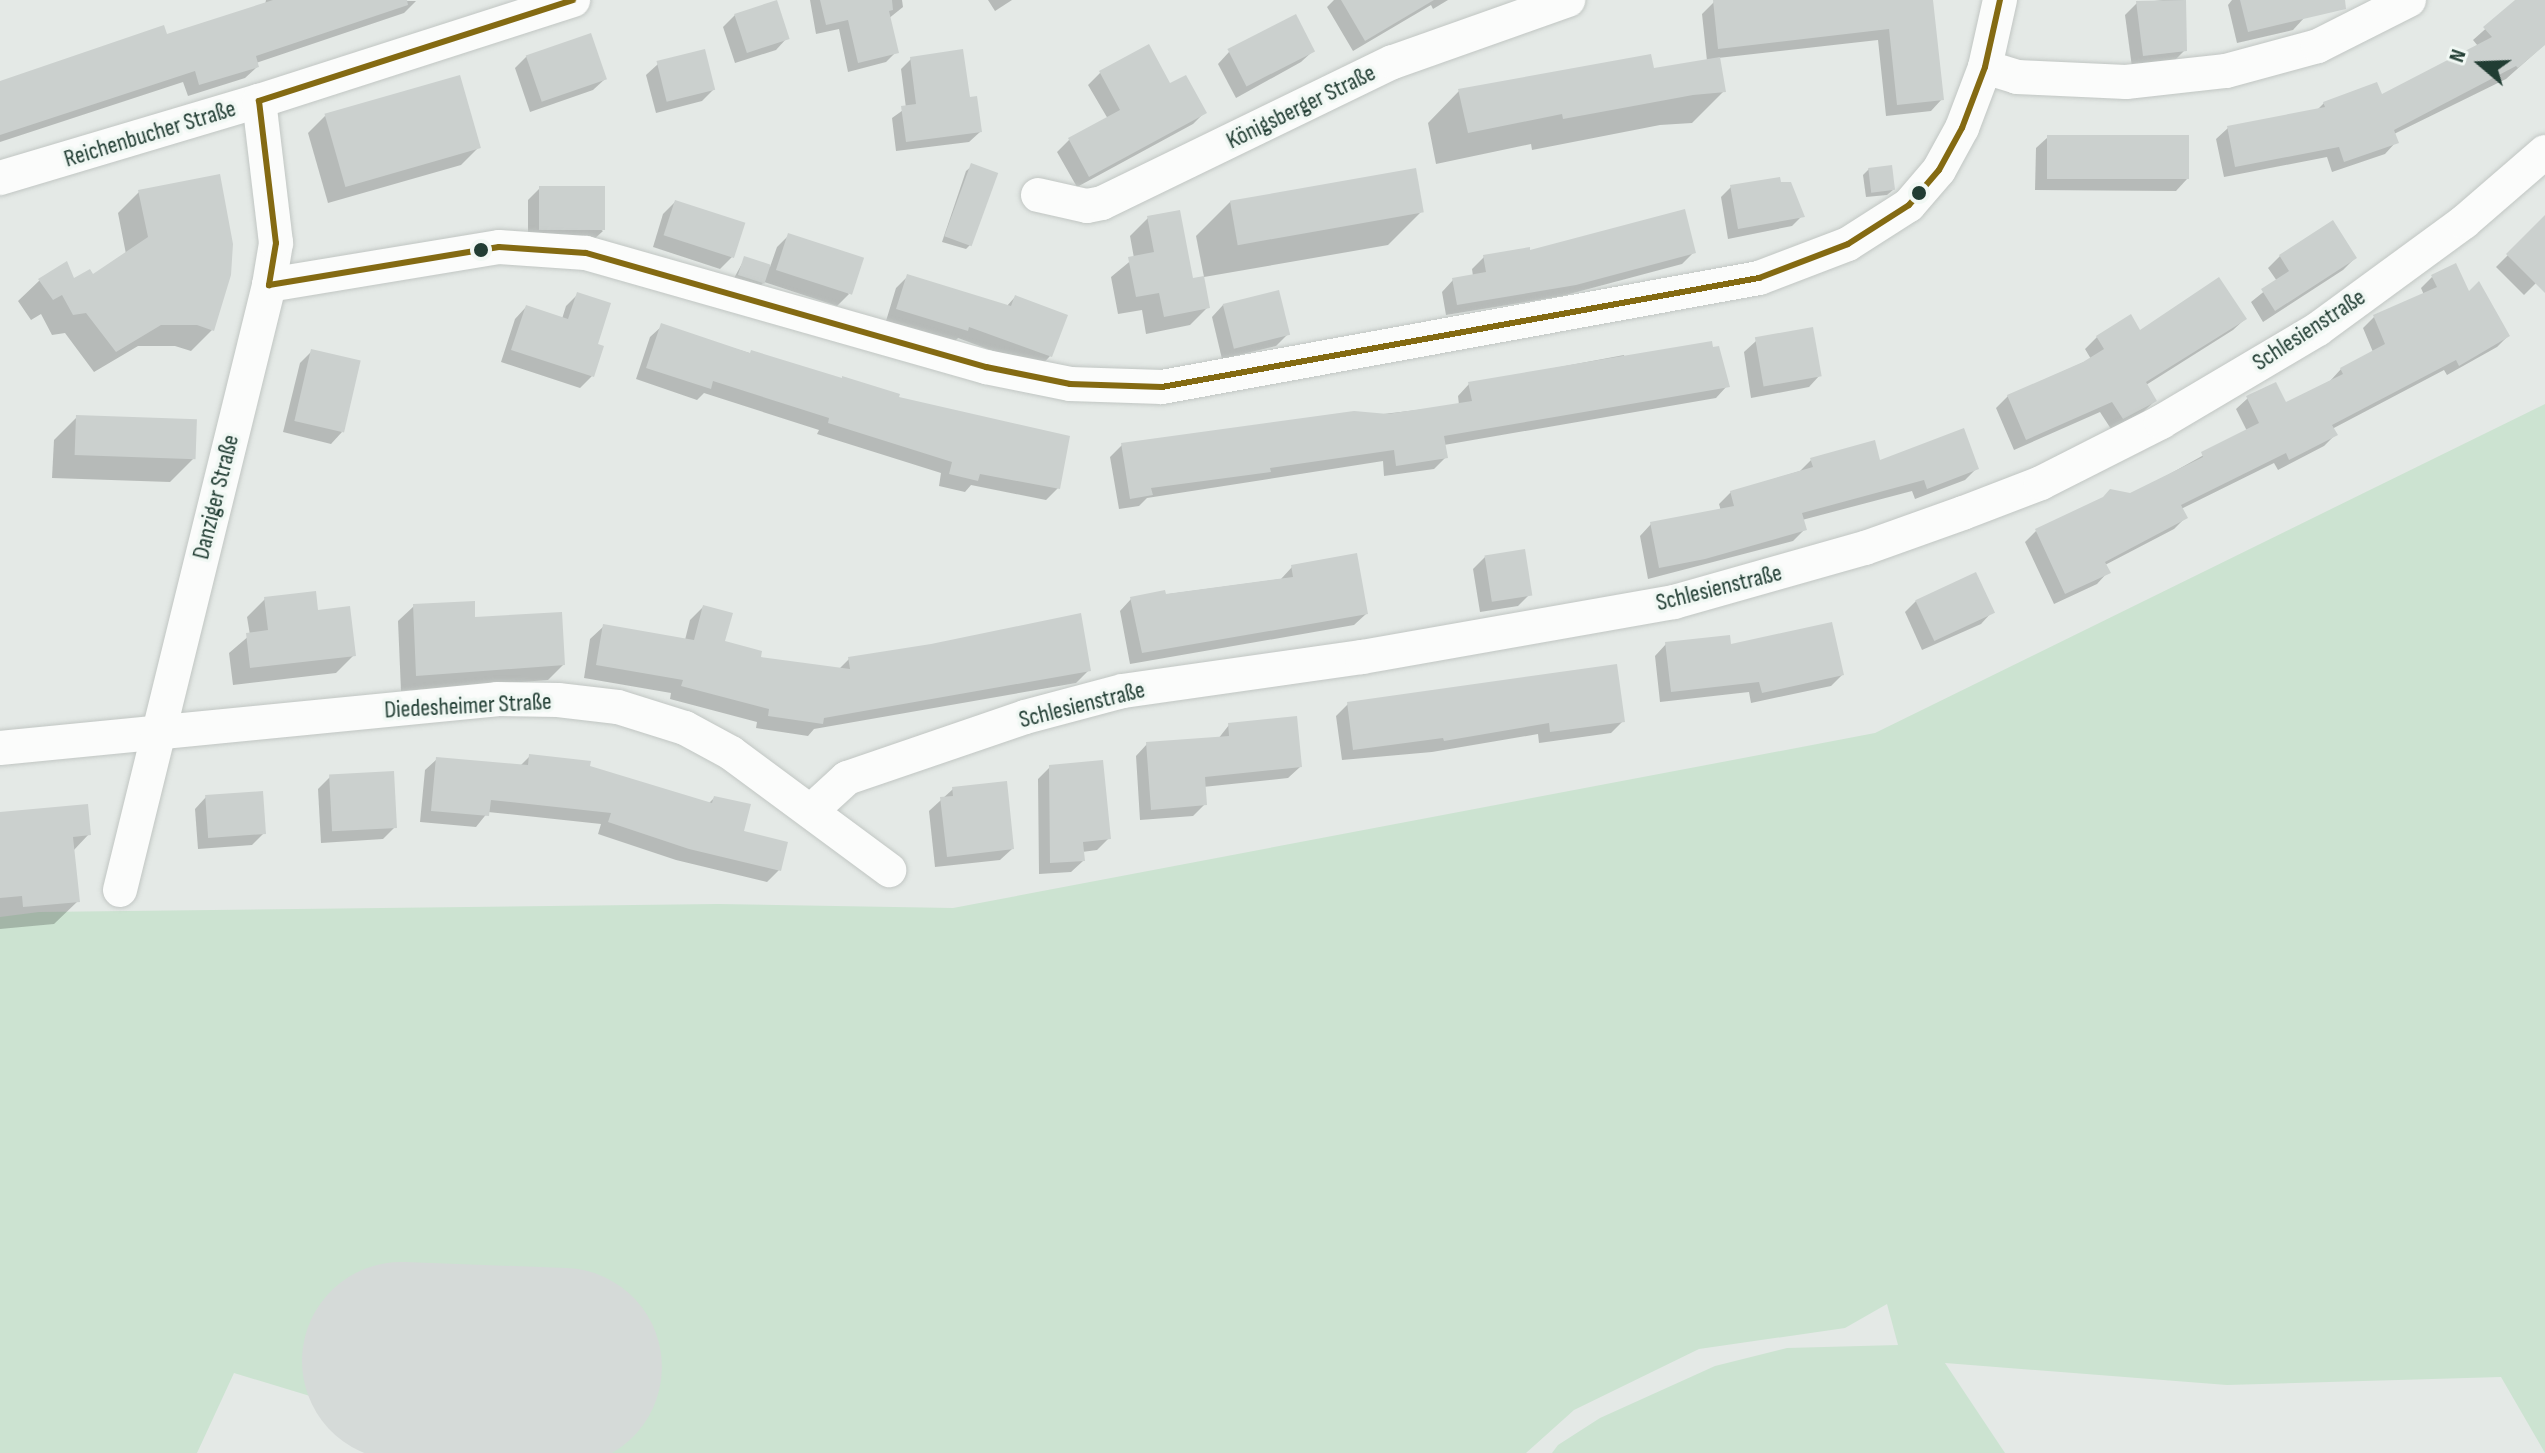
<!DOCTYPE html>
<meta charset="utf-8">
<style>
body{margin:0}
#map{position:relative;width:2545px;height:1453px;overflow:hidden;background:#e4e9e6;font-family:"Sofia Sans Condensed",sans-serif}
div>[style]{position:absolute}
.green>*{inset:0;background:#cce3d1}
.shadow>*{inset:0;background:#0003}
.runway>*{height:198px;margin:-99px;padding:0 99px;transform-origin:99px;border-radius:99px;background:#d5dad8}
.building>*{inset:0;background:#cbd0ce;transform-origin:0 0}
.roads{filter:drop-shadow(0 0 2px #c1c6c3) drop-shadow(0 0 2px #c1c6c3)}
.street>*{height:34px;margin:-17px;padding:0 17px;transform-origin:17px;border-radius:17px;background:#fbfcfb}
.bus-1>*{height:6px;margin:-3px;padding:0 3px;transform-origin:3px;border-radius:3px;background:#846a12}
.dots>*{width:22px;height:22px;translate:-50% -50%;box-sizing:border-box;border:4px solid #f1f8f4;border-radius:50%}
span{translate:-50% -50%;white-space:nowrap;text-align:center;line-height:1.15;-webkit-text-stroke:7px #f1f8f4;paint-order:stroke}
.street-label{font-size:24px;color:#213d33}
.north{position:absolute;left:2441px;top:24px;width:80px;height:80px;-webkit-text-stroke:6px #f1f8f4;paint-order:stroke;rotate:289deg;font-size:22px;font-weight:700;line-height:32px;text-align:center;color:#213d33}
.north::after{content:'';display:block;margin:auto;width:28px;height:36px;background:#213d33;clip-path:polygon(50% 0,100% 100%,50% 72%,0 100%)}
</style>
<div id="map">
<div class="green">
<i style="clip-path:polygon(2545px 404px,2545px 1453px,2501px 1377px,2227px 1385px,1945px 1363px,2005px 1453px,1552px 1453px,1558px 1445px,1600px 1418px,1715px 1366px,1787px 1348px,1898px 1345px,1887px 1304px,1845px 1328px,1699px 1349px,1574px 1410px,1526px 1453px,371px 1453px,366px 1413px,234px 1373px,197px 1453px,0 1453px,0 917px,39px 912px,718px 904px,953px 908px,1875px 733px)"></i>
</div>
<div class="shadow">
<i style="clip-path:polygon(266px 0,416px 1px,404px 13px,256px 63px,257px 67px,245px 78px,188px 96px,183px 82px,0 142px,0 85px,265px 5px)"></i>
<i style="clip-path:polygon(810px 0,902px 0,903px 7px,888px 19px,896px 52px,886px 62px,848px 72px,839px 29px,816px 34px)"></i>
<i style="clip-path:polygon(988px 0,1012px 0,995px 11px)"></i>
<i style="clip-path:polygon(1334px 0,1448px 0,1433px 9px,1431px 5px,1353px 51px,1327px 7px)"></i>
<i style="clip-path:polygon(1731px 0,1931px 0,1942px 99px,1931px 111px,1886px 116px,1878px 40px,1718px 58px,1723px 92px,1692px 123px,1660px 125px,1532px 150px,1531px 144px,1436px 164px,1428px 123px,1459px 91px,1652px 70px,1707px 61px,1702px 14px,1714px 2px)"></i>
<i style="clip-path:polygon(2163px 0,2184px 0,2185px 50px,2173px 62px,2132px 67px,2125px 15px,2137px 3px)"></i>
<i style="clip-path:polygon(2232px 0,2300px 0,2304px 18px,2293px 30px,2237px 43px,2228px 5px)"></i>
<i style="clip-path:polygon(2518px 0,2541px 0,2545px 5px,2545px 44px,2506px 79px,2394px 134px,2396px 142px,2385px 154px,2332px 172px,2327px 157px,2224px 177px,2216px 139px,2228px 128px,2317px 110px,2324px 103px,2380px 97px,2478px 46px,2473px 40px)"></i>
<i style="clip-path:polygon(735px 15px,787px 38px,776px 50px,735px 63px,723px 27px)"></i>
<i style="clip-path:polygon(1148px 47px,1170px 86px,1204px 113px,1193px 124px,1077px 187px,1057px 152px,1069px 140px,1108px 119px,1088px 85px,1100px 73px)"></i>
<i style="clip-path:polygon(1313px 51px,1301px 62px,1236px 98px,1218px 64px,1229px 52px)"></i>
<i style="clip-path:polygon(527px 56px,605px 79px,593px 90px,530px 112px,515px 68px)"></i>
<i style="clip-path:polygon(911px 59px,980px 132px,969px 142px,896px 151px,892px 118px,906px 108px,901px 69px)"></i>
<i style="clip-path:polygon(658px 64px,713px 90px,702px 101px,656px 113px,646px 75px)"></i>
<i style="clip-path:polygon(326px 115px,479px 147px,461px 165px,328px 203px,308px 133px)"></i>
<i style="clip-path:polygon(2048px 137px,2187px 179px,2176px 191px,2035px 190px,2036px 148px)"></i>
<i style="clip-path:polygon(972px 166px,971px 244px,966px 249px,942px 242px,966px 171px)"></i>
<i style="clip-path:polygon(1869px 169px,1893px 190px,1887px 195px,1866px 197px,1863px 175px)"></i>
<i style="clip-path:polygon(1731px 187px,1802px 216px,1792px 226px,1728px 239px,1721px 197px)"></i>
<i style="clip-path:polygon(540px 188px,603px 231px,591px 242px,528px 241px,528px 200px)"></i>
<i style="clip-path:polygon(139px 192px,212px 330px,191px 351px,175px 346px,138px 346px,94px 372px,65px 333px,52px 335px,41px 314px,31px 320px,18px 301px,40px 280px,92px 277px,126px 254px,118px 213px)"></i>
<i style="clip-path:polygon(675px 202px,732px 257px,720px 269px,653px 247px,663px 214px)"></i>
<i style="clip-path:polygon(1230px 202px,1422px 211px,1388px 245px,1204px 277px,1196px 236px)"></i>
<i style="clip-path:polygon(1148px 218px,1208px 307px,1190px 325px,1146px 334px,1142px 310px,1118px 314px,1111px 277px,1134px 258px,1130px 236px)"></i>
<i style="clip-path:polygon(2545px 218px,2545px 274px,2524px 295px,2496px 267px)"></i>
<i style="clip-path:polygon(789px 235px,849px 294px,837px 306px,764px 282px,758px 288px,733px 280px,745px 258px,770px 267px,777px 247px)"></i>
<i style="clip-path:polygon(1529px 252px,1694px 252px,1682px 264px,1562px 296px,1446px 315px,1442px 292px,1453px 280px,1473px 276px,1472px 269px,1484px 257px)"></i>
<i style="clip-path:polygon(2280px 256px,2355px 258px,2343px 270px,2263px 322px,2251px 302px,2277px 281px,2268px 268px)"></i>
<i style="clip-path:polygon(908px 276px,1006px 307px,1015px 297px,1050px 356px,1039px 368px,958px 338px,954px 342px,886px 321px,896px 288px)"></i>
<i style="clip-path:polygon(2432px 277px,2468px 294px,2508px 336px,2497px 347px,2447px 375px,2444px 370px,2332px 429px,2335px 435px,2324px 446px,2278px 470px,2274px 463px,2181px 509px,2185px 518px,2174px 529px,2105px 565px,2108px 572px,2097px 584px,2054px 604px,2025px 542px,2036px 531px,2130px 496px,2247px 431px,2236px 409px,2248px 398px,2285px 405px,2330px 381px,2341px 369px,2373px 352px,2363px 328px,2374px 317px,2424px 295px,2421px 288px)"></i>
<i style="clip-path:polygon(577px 295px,595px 345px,592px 376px,580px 388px,501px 362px,515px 319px,526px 307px,562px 319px,566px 306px)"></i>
<i style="clip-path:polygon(1223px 305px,1288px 334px,1276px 346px,1222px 359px,1212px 317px)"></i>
<i style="clip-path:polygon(2245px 319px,2233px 330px,2146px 385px,2155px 401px,2143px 412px,2111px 429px,2100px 412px,2014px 450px,1996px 408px,2008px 396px,2091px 359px,2085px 349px,2097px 337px)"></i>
<i style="clip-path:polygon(662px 326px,896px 398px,1058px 488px,1046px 500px,971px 485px,965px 492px,939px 486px,941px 473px,817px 434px,819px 430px,704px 393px,697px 400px,636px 379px,650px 337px)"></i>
<i style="clip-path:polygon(1756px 341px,1820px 375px,1809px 387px,1751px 398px,1744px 352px)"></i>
<i style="clip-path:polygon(312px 351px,342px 432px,331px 444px,283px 432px,300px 363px)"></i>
<i style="clip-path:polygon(1624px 355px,1625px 360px,1727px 386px,1716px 398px,1444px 445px,1446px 457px,1434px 469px,1384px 476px,1383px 461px,1147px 498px,1139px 506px,1119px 509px,1110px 457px,1122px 445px,1459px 405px,1458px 396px,1469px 384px)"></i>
<i style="clip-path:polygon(77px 417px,194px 458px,170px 482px,52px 478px,54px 440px)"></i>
<i style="clip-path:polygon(1812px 459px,1977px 468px,1965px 480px,1915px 499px,1912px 491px,1802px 520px,1805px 529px,1793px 541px,1648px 579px,1640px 536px,1651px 524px,1721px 511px,1719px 504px,1731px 492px,1800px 471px)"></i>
<i style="clip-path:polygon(1485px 557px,1530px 594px,1518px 606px,1480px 612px,1473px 569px)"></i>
<i style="clip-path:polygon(1292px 567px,1366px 614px,1354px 625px,1130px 664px,1120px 611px,1131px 599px,1281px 579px)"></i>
<i style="clip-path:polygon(265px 599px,316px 612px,354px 655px,336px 673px,233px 685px,229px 653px,250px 635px,247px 617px)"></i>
<i style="clip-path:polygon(1916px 601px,1992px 612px,1981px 624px,1922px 650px,1905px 612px)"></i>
<i style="clip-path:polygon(414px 606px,563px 665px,548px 680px,401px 691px,398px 621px)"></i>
<i style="clip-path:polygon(703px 607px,723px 643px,758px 658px,838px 670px,849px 659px,1089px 670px,1076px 683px,814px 729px,808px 736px,756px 728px,757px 722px,670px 699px,671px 693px,584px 678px,590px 639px,604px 626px,685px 640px,690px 620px)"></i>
<i style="clip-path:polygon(1666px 644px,1730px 646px,1842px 675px,1831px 686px,1751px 703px,1749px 692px,1660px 702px,1655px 656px)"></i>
<i style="clip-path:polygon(1348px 704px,1623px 721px,1611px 733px,1539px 743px,1538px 734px,1432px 752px,1342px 760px,1336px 716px)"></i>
<i style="clip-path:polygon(1229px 725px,1300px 767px,1288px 778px,1203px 787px,1205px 804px,1193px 816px,1140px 820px,1136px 756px,1147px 744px,1218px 739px)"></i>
<i style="clip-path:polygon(530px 756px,588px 767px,708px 804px,714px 798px,779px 870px,767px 882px,676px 860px,598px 834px,601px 824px,488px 812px,476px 827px,420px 822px,425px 770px,437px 759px,520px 766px)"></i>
<i style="clip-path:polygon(1050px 767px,1109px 838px,1097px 850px,1082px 852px,1083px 861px,1071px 872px,1039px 874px,1038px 779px)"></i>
<i style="clip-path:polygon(330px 777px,395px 827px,383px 839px,321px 843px,318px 789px)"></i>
<i style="clip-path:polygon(953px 789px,1012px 849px,1000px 860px,935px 867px,929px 811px)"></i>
<i style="clip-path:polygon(206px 797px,264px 833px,252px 845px,198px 849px,195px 809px)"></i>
<i style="clip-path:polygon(0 813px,89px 834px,73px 851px,78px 901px,54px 924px,0 929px)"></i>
</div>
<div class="runway">
<i style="left:401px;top:1361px;width:162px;rotate:2.1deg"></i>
</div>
<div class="building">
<i style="clip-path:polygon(273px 0,407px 0,408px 5px,256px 56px,259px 67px,199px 85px,195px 71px,0 135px,0 81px,164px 25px,167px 34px)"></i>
<i style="left:777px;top:0;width:41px;height:45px;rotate:72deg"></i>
<i style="clip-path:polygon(820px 0,892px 0,893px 10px,889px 11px,899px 53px,858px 63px,848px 20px,826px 25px)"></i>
<i style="clip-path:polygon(1341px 0,1434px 0,1365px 41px)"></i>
<i style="clip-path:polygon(1713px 0,1933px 0,1944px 100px,1897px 105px,1889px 29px,1718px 49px)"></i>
<i style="clip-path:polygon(2186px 0,2187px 51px,2143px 56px,2136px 1px)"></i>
<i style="clip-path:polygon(2240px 0,2345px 0,2346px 9px,2248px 32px)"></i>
<i style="clip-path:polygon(2515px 0,2545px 0,2545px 45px,2518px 68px,2516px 66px,2394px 130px,2399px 143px,2344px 162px,2339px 147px,2235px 167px,2227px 126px,2325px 107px,2323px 102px,2377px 82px,2382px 94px,2492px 37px,2483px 27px)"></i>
<i style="left:1296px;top:14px;width:42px;height:77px;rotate:63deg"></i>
<i style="left:591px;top:33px;width:49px;height:69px;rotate:71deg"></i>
<i style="clip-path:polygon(1149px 44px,1170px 83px,1186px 75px,1207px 113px,1089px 177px,1068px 138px,1120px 110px,1099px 71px)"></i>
<i style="left:705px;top:49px;width:42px;height:50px;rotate:76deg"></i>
<i style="clip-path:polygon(963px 49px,970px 97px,977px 96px,982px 132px,906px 142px,901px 106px,916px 104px,910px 57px)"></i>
<i style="clip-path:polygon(1651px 54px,1654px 68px,1720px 57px,1726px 92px,1693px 95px,1563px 119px,1562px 114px,1468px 133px,1458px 89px)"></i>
<i style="left:460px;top:75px;width:76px;height:141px;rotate:74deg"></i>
<i style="left:2047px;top:135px;width:142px;height:44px"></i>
<i style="left:971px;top:163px;width:29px;height:78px;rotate:20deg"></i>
<i style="left:1892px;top:165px;width:25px;height:24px;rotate:83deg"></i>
<i style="left:1416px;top:168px;width:45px;height:189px;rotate:80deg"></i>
<i style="clip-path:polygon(220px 174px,233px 244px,231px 275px,214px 331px,197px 325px,161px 325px,116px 352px,86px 313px,73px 315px,62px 295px,53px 300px,38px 279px,67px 261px,74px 278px,90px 269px,93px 274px,148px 237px,138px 190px)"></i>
<i style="clip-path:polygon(1780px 177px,1781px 182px,1791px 182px,1805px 217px,1738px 229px,1730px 185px)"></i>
<i style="left:539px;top:186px;width:66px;height:44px"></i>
<i style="left:675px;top:200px;width:74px;height:37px;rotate:18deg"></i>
<i style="clip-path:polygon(1685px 209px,1696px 253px,1576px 285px,1457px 305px,1452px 278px,1486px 272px,1483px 255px,1530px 247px,1530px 250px)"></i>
<i style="clip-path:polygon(1180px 210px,1193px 278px,1204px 276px,1210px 308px,1164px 317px,1159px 293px,1136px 297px,1128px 257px,1154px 252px,1147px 216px)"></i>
<i style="clip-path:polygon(2545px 215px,2545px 293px,2506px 254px)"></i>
<i style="clip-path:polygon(2333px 220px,2357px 258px,2275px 311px,2261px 289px,2289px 271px,2279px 255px)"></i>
<i style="left:788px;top:233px;width:80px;height:39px;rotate:18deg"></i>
<i style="left:744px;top:256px;width:28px;height:20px;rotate:18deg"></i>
<i style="clip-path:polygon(2456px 263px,2469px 291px,2479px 281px,2510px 336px,2459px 366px,2456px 360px,2332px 425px,2338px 435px,2289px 460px,2286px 453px,2181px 505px,2188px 518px,2105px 562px,2111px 573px,2065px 594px,2035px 529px,2103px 497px,2110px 489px,2130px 493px,2203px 457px,2201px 452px,2259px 423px,2246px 396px,2276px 382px,2286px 402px,2343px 374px,2340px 368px,2385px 344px,2373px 315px,2437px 287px,2431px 275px)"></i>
<i style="clip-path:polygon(907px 274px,1011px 306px,1015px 295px,1068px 315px,1052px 357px,969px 327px,968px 331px,896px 309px)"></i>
<i style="clip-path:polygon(2219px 277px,2247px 319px,2146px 382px,2157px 401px,2123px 419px,2112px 402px,2026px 440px,2007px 395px,2083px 362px,2104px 349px,2096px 336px,2131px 314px,2140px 330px)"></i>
<i style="left:1279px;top:290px;width:46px;height:58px;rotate:76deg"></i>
<i style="clip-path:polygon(577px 292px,611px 303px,598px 344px,604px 346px,594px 377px,511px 350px,526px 305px,568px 319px)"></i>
<i style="clip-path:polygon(661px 323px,750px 353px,751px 350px,842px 378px,842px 376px,900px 394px,899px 397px,1070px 436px,1060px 489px,980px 474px,978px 481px,949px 474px,952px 462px,828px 423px,829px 418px,713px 381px,711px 389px,646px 368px)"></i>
<i style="left:1813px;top:327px;width:50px;height:59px;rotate:80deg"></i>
<i style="clip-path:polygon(1712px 341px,1713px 347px,1719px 346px,1730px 387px,1444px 436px,1448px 458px,1396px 466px,1394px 450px,1270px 468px,1271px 472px,1151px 488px,1153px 495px,1130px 499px,1121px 443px,1354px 411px,1388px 414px,1472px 401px,1468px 382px)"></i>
<i style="left:311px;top:349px;width:51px;height:74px;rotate:13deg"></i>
<i style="left:76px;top:415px;width:121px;height:40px;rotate:2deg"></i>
<i style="clip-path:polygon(1964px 428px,1979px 469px,1927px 489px,1924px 480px,1802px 513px,1807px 530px,1705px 559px,1659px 568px,1650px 522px,1734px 506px,1730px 491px,1813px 467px,1810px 458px,1875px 440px,1880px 460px)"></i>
<i style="left:1525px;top:549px;width:47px;height:41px;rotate:81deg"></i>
<i style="clip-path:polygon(1357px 553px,1368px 614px,1142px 653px,1130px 597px,1165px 590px,1166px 594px,1293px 577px,1291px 565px)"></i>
<i style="left:1976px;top:572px;width:45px;height:67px;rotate:65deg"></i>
<i style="clip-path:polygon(316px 591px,318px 610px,350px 606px,356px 656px,250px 668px,246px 633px,268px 630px,264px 597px)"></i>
<i style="clip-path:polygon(475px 601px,475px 617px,562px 612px,565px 665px,416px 676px,413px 604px)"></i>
<i style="clip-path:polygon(703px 605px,733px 613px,725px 641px,762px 651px,761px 657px,850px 669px,848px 657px,931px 644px,1081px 613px,1091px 671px,824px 718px,823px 724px,768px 716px,769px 709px,681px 686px,683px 680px,596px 665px,603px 624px,694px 640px)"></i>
<i style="clip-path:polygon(1832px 622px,1844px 675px,1762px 693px,1759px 682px,1671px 692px,1665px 642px,1730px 635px,1731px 644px)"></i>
<i style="clip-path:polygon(1617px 664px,1625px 722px,1550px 732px,1549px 723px,1444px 741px,1443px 738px,1353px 750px,1347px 702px)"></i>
<i style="clip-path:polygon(1297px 716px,1302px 767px,1205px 777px,1207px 805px,1151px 810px,1146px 742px,1229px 736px,1228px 723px)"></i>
<i style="clip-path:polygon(529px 754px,591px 761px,590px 766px,712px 803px,714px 796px,751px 804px,744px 831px,788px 842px,781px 871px,689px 849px,608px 822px,611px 813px,491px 800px,489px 816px,431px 811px,436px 757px,528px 765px)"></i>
<i style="clip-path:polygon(1103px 760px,1111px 839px,1083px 842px,1085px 861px,1050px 863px,1049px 765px)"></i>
<i style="left:394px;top:771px;width:57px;height:65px;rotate:87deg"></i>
<i style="clip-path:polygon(1007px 781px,1014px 849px,947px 857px,940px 797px,953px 796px,952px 787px)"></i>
<i style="left:263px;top:791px;width:43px;height:58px;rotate:86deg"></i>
<i style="clip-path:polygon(88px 804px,91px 835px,73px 837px,80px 902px,23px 907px,22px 896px,0 898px,0 812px)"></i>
</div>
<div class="roads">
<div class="street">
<i style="left:1985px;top:67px;width:34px;rotate:17deg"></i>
<i style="left:2017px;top:77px;width:109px;rotate:2.6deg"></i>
<i style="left:2126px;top:82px;width:101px;rotate:-6.3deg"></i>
<i style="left:2226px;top:71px;width:95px;rotate:-15.2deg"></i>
<i style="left:2318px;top:46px;width:102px;rotate:-26.8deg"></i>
<i style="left:0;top:178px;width:270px;rotate:-16.6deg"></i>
<i style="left:259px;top:101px;width:330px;rotate:-17.8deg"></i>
<i style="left:1038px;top:195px;width:50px;rotate:12.7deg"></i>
<i style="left:1087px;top:206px;width:15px;rotate:-11deg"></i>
<i style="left:1102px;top:203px;width:323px;rotate:-25.9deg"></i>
<i style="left:1393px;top:62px;width:186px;rotate:-19.5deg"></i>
<i style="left:269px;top:285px;width:233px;rotate:-9.4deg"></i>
<i style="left:499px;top:247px;width:87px;rotate:3.9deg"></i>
<i style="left:586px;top:253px;width:416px;rotate:15.9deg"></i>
<i style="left:986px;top:367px;width:86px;rotate:11.4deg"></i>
<i style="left:1070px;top:384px;width:92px;rotate:1.9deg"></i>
<i style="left:1162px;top:387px;width:607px;rotate:-10.35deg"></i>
<i style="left:1759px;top:278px;width:95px;rotate:-20.9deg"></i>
<i style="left:1848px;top:244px;width:72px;rotate:-32.6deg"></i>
<i style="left:1909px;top:205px;width:46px;rotate:-49.4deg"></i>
<i style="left:1939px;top:170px;width:48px;rotate:-61.3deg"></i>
<i style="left:1962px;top:128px;width:65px;rotate:-69.3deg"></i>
<i style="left:1985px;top:67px;width:69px;rotate:-77.4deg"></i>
<i style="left:0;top:748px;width:499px;rotate:-5.6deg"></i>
<i style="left:497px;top:699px;width:61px;rotate:0.9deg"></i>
<i style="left:558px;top:700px;width:60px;rotate:6.7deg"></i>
<i style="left:618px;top:707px;width:70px;rotate:17.4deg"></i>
<i style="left:685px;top:728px;width:52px;rotate:28.5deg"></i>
<i style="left:731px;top:753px;width:197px;rotate:36.5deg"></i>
<i style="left:811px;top:811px;width:49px;rotate:-42.5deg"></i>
<i style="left:847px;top:778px;width:188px;rotate:-18.9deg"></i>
<i style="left:1025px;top:717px;width:101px;rotate:-14.9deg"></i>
<i style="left:1123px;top:691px;width:241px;rotate:-8.1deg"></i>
<i style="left:1362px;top:657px;width:317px;rotate:-10deg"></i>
<i style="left:1674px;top:602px;width:198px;rotate:-15.8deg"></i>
<i style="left:1865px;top:548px;width:104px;rotate:-19.7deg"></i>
<i style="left:1963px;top:513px;width:84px;rotate:-21deg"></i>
<i style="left:2041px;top:483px;width:135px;rotate:-26.9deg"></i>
<i style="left:2161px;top:422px;width:182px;rotate:-30.6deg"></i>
<i style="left:2318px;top:329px;width:181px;rotate:-36.2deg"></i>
<i style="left:2464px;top:222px;width:107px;rotate:-40.8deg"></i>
<i style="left:120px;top:890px;width:623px;rotate:-76.16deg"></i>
<i style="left:269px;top:285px;width:43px;rotate:-80.5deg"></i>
<i style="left:276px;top:243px;width:143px;rotate:-96.8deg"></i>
</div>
</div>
<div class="bus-1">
<i style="left:573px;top:0;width:330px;rotate:162.2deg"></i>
<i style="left:259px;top:101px;width:143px;rotate:83.2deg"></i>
<i style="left:276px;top:243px;width:43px;rotate:99.5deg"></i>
<i style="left:269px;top:285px;width:233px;rotate:-9.4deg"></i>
<i style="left:499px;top:247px;width:87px;rotate:3.9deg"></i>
<i style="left:586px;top:253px;width:416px;rotate:15.9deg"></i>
<i style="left:986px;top:367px;width:86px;rotate:11.4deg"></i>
<i style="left:1070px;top:384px;width:92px;rotate:1.9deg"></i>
<i style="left:1162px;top:387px;width:607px;rotate:-10.35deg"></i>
<i style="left:1759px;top:278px;width:95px;rotate:-20.9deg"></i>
<i style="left:1848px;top:244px;width:72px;rotate:-32.6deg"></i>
<i style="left:1909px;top:205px;width:46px;rotate:-49.4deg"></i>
<i style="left:1939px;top:170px;width:48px;rotate:-61.3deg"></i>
<i style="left:1962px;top:128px;width:65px;rotate:-69.3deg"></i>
<i style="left:1985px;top:67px;width:69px;rotate:-77.4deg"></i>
</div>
<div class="dots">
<i style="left:1919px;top:193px;background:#213d33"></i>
<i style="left:481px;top:250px;background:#213d33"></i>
</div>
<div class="street-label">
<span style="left:1301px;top:107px;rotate:-26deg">Königsberger Straße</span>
<span style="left:150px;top:134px;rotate:-17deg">Reichenbucher Straße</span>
<span style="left:2309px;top:330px;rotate:-33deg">Schlesienstraße</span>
<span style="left:216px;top:497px;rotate:-76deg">Danziger Straße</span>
<span style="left:1719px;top:588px;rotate:-14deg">Schlesienstraße</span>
<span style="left:1082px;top:705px;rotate:-14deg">Schlesienstraße</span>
<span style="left:468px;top:706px;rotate:-3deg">Diedesheimer Straße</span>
</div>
<div class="north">N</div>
</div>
